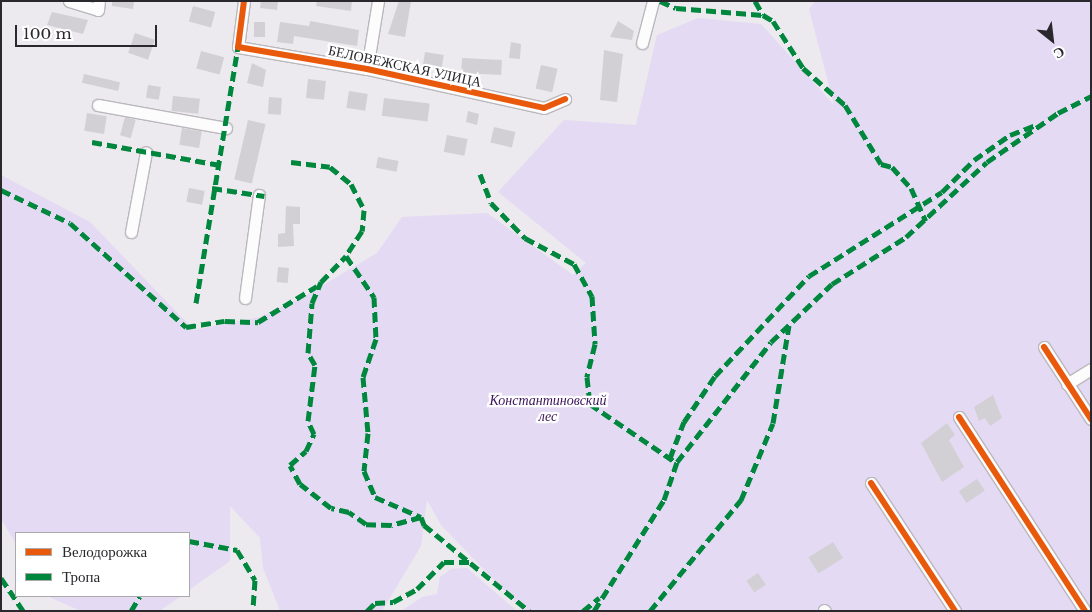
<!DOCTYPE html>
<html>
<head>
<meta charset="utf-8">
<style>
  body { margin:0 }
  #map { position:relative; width:1092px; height:612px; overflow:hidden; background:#ece9ef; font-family:"Libre Baskerville",serif }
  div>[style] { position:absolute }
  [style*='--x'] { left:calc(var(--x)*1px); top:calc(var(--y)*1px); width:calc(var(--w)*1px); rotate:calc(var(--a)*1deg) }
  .green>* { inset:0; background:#e5daf3 }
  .building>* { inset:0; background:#d2d0d5; transform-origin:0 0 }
  .roads { filter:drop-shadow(1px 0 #bab8bd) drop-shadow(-1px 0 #bab8bd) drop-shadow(0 1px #bab8bd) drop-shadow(0 -1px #bab8bd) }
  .minor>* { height:11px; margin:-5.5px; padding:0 5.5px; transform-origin:5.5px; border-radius:5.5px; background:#fcfcfd }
  .quiet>* { height:5px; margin-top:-2.5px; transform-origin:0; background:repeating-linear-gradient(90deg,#00873e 0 10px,transparent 0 15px) }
  .cycleway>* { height:6px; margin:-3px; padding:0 3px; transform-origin:3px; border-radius:3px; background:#e8590c }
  span { translate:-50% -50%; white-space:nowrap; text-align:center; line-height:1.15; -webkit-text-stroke:4.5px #fff; paint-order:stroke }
  .street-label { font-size:14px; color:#2a282c }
  .park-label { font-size:14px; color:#3b145a; font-style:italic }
  .frame { position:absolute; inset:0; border:2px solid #2a282c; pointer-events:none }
  .legend { position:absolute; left:15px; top:532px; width:175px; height:65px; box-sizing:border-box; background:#fff; border:1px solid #aaa9ab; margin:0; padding:6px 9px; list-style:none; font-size:15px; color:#2a282c }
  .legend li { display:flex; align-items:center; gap:10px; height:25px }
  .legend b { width:25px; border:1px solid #aaa9ab }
  .north { position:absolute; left:1027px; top:15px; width:50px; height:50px; -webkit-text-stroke:4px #fff; paint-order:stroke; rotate:151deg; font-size:14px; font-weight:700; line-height:20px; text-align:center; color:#2a282c }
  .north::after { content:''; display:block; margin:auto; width:18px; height:22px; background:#2a282c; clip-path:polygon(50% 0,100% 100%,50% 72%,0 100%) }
  .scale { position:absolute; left:15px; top:25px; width:142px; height:22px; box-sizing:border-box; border:2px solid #2a282c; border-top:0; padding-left:6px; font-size:15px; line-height:18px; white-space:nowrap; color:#2a282c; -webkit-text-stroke:4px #fff; paint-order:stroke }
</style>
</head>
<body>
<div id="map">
  <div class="green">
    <i style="clip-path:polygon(815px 1px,1091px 1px,1091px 611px,524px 611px,441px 525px,427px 500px,421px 546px,382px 611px,280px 611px,263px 568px,260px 538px,230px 506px,230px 561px,189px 590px,189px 533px,16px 533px,16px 544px,1px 519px,1px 175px,90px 222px,194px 330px,260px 317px,308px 294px,377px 253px,402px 217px,487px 213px,573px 275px,586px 263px,498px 192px,564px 120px,636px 125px,657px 35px,698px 18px,761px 24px,834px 105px,809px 9px)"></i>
    <i style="clip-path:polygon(467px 568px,517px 611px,401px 611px,422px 597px,437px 594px,440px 577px,451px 569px)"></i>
    <i style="clip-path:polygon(47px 596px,181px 596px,161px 610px,151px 611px,81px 611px)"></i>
  </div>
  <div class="building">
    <i style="clip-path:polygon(112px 1px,134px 1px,133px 9px,112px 6px)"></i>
    <i style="clip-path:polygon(261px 1px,278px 1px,277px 10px,260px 8px)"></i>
    <i style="clip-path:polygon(317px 1px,352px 1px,351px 11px,316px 6px)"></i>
    <i style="clip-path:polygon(399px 1px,411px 1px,405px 37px,388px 34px)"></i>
    <i style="left:193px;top:6px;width:23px;height:16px;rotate:15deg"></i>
    <i style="clip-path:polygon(52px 12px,88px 20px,83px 34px,47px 25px)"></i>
    <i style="clip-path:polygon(310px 21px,359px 30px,357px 46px,294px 36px,293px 44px,277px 42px,280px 22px,309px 26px)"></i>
    <i style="clip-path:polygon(618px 21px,634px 31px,632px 40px,610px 37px)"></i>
    <i style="left:254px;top:22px;width:11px;height:15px"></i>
    <i style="left:135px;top:33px;width:21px;height:21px;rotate:19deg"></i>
    <i style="clip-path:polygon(511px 42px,521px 44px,520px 59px,509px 58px)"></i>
    <i style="clip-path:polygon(604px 50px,623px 54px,617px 102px,600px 100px)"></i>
    <i style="left:201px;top:51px;width:24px;height:18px;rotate:15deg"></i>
    <i style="left:425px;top:52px;width:19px;height:15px;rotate:9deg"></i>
    <i style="left:462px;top:58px;width:40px;height:15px;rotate:3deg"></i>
    <i style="clip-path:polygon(252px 63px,266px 70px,263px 87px,247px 83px)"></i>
    <i style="left:541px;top:65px;width:17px;height:24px;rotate:13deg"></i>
    <i style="left:84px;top:74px;width:37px;height:9px;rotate:13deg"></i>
    <i style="left:308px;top:79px;width:18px;height:19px;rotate:6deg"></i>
    <i style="left:148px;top:85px;width:13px;height:13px;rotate:9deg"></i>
    <i style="left:349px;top:91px;width:19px;height:17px;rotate:9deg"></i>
    <i style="left:173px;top:96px;width:27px;height:15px;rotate:6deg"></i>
    <i style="left:269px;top:97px;width:13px;height:17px;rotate:4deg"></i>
    <i style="left:384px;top:98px;width:46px;height:18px;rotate:7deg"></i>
    <i style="clip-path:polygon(468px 111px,479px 114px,477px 125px,466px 122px)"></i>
    <i style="left:87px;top:113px;width:20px;height:18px;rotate:9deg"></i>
    <i style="left:125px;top:117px;width:11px;height:19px;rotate:15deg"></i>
    <i style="left:248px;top:120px;width:18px;height:61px;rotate:13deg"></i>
    <i style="left:494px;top:127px;width:22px;height:16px;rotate:13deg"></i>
    <i style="left:182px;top:128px;width:20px;height:17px;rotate:9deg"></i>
    <i style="left:447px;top:135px;width:21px;height:17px;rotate:11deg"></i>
    <i style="left:378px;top:157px;width:21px;height:11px;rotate:11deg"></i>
    <i style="left:189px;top:188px;width:16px;height:14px;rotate:11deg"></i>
    <i style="clip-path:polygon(286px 206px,300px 207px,300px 224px,293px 224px,294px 246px,278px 247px,278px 234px,285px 233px)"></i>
    <i style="left:278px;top:267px;width:11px;height:15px;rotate:5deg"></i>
    <i style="clip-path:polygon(993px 395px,1002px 418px,990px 426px,985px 418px,979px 421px,974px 407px)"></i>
    <i style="clip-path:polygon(947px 423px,955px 435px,949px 440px,964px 467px,942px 482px,921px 443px)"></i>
    <i style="left:977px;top:479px;width:14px;height:22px;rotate:56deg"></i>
    <i style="left:833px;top:542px;width:19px;height:29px;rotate:58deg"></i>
    <i style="left:758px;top:573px;width:14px;height:14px;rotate:56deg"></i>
  </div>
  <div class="roads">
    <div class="minor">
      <i style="--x:69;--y:1;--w:30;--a:17"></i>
      <i style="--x:98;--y:10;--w:9;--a:-84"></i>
      <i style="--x:244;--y:1;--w:46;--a:97.4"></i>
      <i style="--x:238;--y:47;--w:131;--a:9.7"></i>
      <i style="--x:367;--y:69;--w:181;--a:12.4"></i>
      <i style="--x:544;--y:108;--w:23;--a:-23"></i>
      <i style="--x:642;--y:43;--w:43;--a:-75.3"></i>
      <i style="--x:367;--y:69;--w:69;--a:-80.8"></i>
      <i style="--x:98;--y:105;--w:130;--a:10.2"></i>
      <i style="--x:131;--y:232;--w:81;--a:-79.4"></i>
      <i style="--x:245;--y:298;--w:104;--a:-82.3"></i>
      <i style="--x:1044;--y:347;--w:86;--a:56.9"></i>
      <i style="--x:1067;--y:384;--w:28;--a:-32"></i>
      <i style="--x:959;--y:417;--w:231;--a:57"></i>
      <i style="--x:871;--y:483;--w:153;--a:56.7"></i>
      <i style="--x:824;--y:610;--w:1;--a:45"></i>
    </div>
  </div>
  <div class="quiet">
    <i style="--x:660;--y:1;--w:17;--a:24"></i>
    <i style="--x:676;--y:8;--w:87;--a:4.6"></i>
    <i style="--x:763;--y:15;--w:12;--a:31"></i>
    <i style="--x:773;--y:21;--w:56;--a:57.4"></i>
    <i style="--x:803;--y:68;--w:56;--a:41.4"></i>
    <i style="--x:845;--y:105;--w:69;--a:58.6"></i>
    <i style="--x:881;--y:164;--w:11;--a:15"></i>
    <i style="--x:892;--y:167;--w:28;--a:48"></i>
    <i style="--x:911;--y:188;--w:36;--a:66"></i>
    <i style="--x:755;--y:1;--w:16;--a:60"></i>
    <i style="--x:92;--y:142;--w:130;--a:10.2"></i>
    <i style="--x:291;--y:162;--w:39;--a:7"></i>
    <i style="--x:330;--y:167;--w:27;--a:39"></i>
    <i style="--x:351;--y:184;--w:29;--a:63"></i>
    <i style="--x:364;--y:210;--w:21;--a:95"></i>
    <i style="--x:362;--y:231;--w:30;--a:123"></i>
    <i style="--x:480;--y:174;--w:31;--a:69"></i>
    <i style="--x:491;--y:203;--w:49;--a:45.8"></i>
    <i style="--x:525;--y:238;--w:55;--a:28"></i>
    <i style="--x:574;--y:264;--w:37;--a:61"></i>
    <i style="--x:592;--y:296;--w:48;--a:86.4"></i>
    <i style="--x:595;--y:344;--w:34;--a:104"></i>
    <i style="--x:587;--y:377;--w:27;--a:84"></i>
    <i style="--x:590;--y:404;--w:102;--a:34.2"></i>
    <i style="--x:212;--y:188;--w:53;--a:8.7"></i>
    <i style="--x:1;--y:190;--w:76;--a:25.6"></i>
    <i style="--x:70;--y:223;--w:156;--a:41.9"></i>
    <i style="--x:186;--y:327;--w:39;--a:-9"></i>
    <i style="--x:225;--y:321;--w:33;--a:2"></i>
    <i style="--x:258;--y:322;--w:69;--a:-31.4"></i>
    <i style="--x:196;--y:303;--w:259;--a:-80.7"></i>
    <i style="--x:670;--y:458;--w:39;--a:-69"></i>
    <i style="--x:684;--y:422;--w:55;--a:-56"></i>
    <i style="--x:715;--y:376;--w:137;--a:-46.8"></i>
    <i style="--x:809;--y:276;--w:157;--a:-32.3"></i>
    <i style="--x:942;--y:192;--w:45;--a:-45"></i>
    <i style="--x:974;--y:160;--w:44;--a:-34.8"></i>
    <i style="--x:1010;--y:135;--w:26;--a:-21"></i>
    <i style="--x:421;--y:517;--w:31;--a:165"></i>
    <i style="--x:391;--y:525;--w:25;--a:-178"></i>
    <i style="--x:366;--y:524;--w:21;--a:-145"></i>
    <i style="--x:349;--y:512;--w:18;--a:-167"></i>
    <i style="--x:331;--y:508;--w:39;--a:-142"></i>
    <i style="--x:300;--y:484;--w:21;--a:-118"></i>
    <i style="--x:290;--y:465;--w:21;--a:-41"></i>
    <i style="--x:306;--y:451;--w:19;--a:-65"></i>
    <i style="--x:314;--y:434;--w:14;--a:-115"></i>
    <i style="--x:308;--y:421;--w:56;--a:-82.9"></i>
    <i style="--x:315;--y:365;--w:14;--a:-120"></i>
    <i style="--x:308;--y:353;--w:50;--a:-85.4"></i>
    <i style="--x:312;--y:303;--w:23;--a:-67"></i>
    <i style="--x:321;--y:282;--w:36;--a:-46"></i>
    <i style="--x:346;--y:256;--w:50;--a:55.7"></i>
    <i style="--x:374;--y:297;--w:42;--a:87.3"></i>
    <i style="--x:376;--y:339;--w:40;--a:108.9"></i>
    <i style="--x:363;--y:377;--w:56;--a:84.9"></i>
    <i style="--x:368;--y:433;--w:38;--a:96"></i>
    <i style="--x:364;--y:471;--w:28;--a:67"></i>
    <i style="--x:375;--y:497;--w:50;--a:23.5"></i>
    <i style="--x:421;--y:517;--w:9;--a:69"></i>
    <i style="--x:424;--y:525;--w:136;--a:39.3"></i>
    <i style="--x:189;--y:541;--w:49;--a:10.6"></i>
    <i style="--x:237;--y:550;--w:35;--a:59"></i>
    <i style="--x:255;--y:580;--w:31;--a:94"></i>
    <i style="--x:1;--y:578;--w:40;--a:56"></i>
    <i style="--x:131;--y:611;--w:17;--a:-59"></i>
    <i style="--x:367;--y:611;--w:11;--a:-45"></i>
    <i style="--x:375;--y:603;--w:18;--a:-3"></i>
    <i style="--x:393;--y:602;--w:27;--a:-28"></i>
    <i style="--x:417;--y:589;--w:38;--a:-45"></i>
    <i style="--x:444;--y:562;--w:25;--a:0"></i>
    <i style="--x:583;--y:611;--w:21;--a:-39"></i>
    <i style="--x:594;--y:611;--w:131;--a:-57.8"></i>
    <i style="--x:664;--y:500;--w:40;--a:-71.1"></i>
    <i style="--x:677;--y:462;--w:152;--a:-51.9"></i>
    <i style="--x:771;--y:342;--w:84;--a:-43.6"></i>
    <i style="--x:832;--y:284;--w:88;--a:-32.4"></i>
    <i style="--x:906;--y:237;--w:110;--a:-42.8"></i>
    <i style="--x:987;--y:162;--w:86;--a:-34.6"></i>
    <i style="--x:1058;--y:113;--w:37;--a:-27"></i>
    <i style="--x:650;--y:611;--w:144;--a:-50.7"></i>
    <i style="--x:741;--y:500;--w:83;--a:-67.4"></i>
    <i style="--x:773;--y:423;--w:99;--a:-80.7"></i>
  </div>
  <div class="cycleway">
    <i style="--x:244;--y:1;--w:46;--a:97.4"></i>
    <i style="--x:238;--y:47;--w:131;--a:9.7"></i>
    <i style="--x:367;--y:69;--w:181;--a:12.4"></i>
    <i style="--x:544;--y:108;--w:23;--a:-23"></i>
    <i style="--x:1044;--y:347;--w:86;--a:56.9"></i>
    <i style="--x:959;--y:417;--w:231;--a:57"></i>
    <i style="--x:871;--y:483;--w:153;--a:56.7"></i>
  </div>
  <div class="street-label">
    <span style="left:405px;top:66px;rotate:12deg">БЕЛОВЕЖСКАЯ УЛИЦА</span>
  </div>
  <div class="park-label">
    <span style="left:548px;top:408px">Константиновский<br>лес</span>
  </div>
  <div class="frame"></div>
  <ul class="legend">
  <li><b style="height:6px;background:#e8590c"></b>Велодорожка</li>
  <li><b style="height:6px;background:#00873e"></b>Тропа</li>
  </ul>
  <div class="north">С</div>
  <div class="scale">100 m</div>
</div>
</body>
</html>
